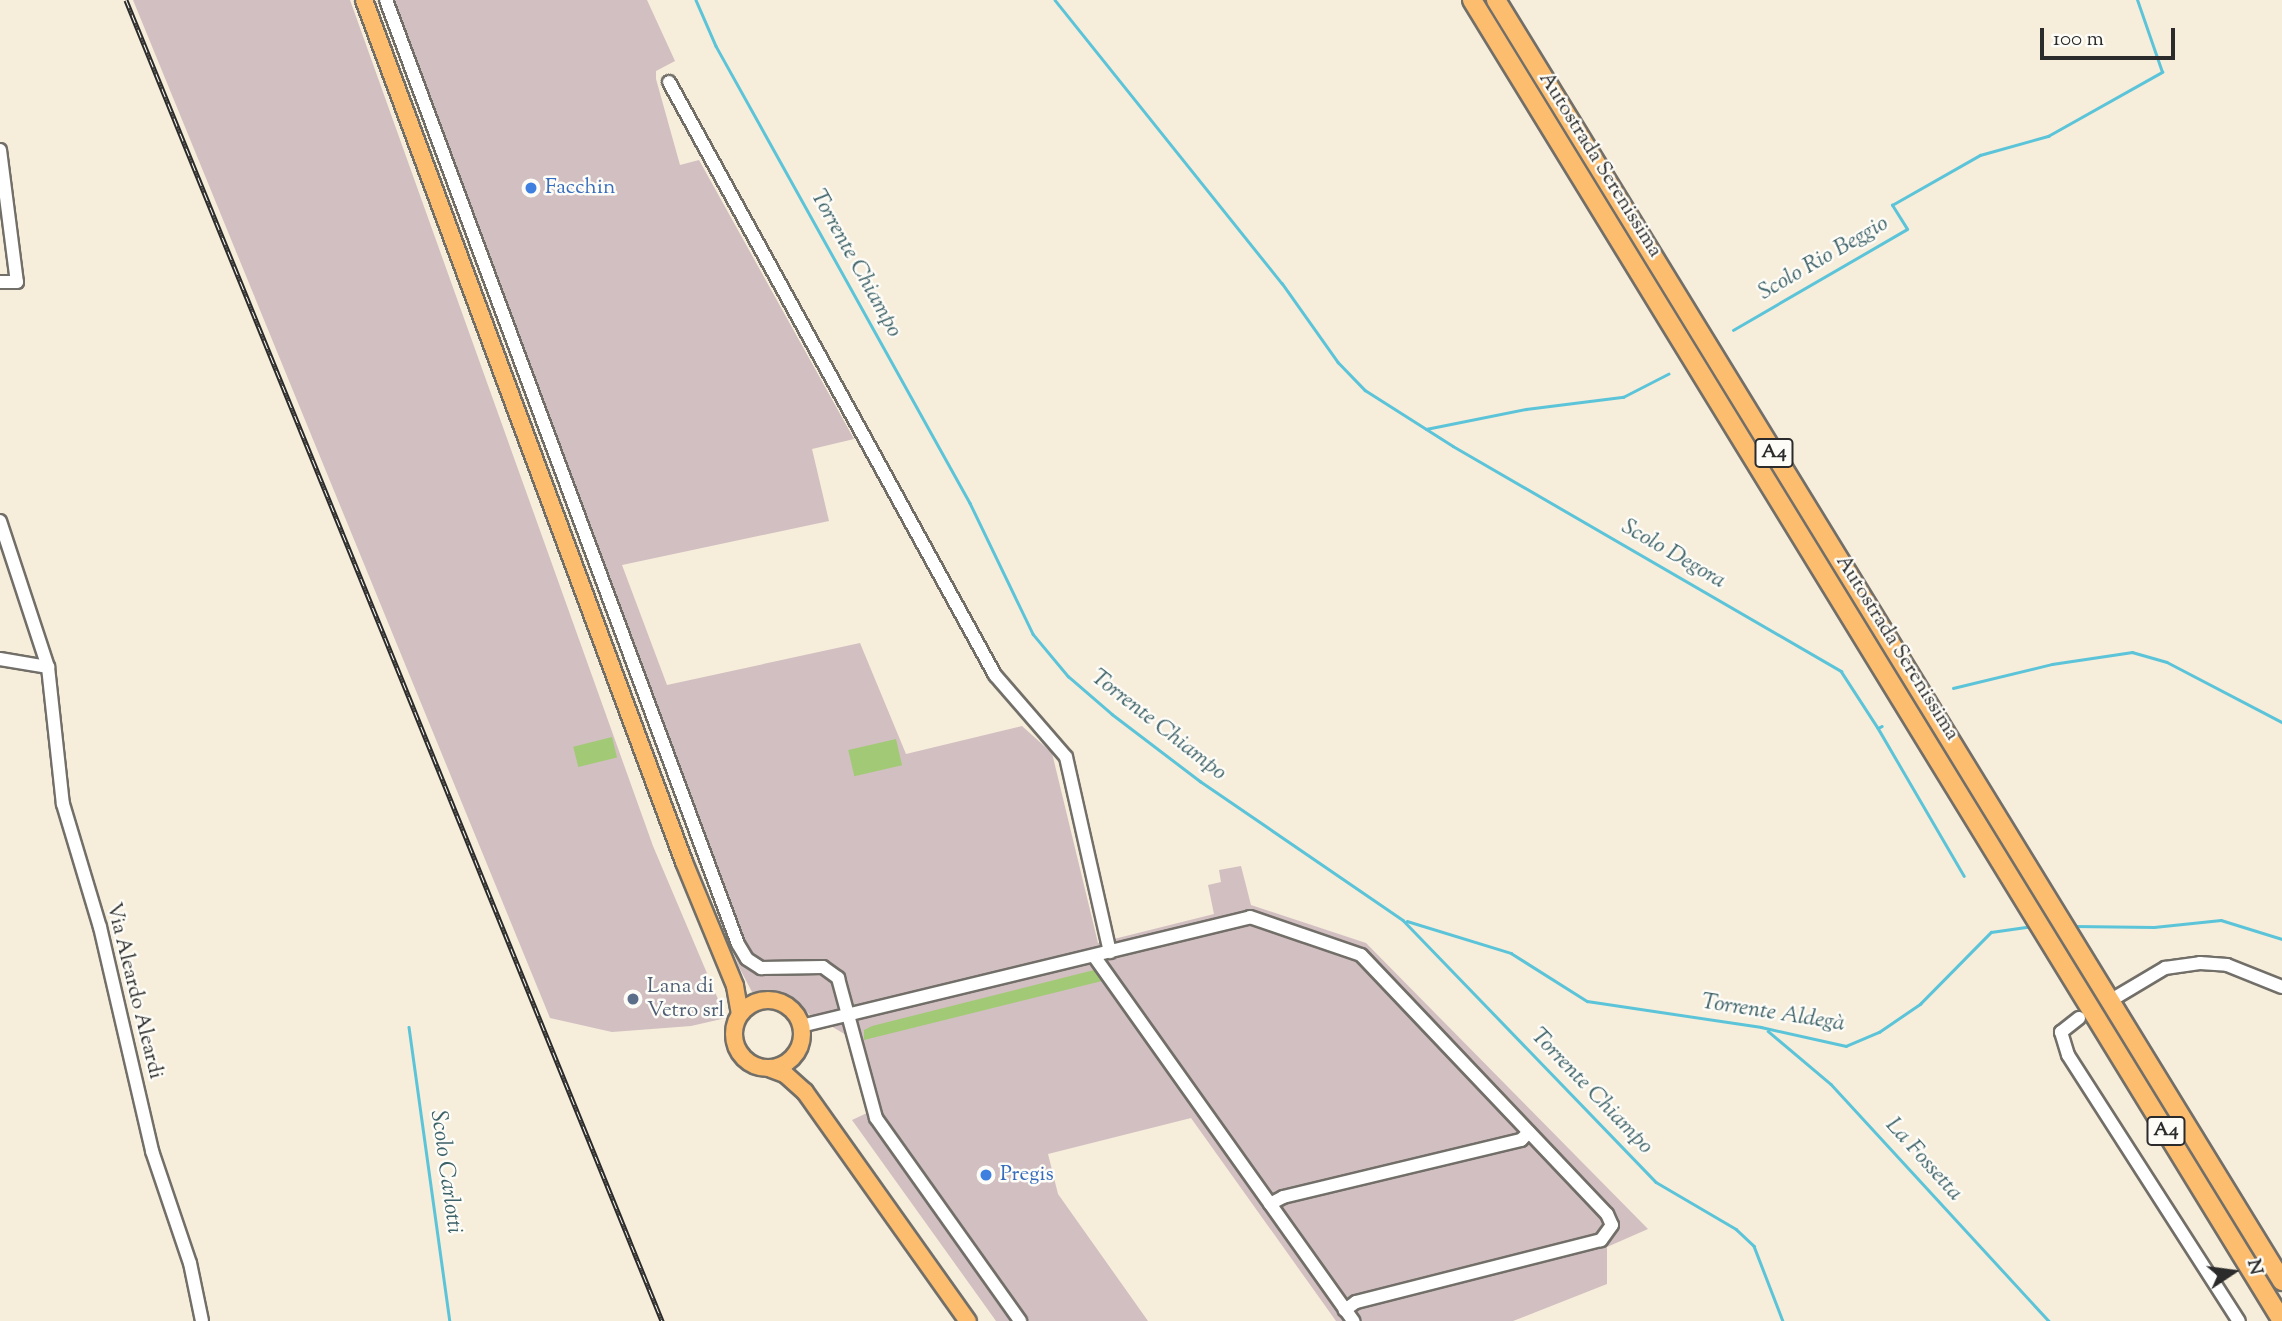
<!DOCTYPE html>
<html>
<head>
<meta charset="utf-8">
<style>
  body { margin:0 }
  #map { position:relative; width:2282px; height:1321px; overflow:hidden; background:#f6eddb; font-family:"Sorts Mill Goudy",serif }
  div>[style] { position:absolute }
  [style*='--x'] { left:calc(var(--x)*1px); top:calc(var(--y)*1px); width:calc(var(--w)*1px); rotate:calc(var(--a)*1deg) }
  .industrial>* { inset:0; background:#d2bfc1 }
  .green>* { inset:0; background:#a2ca76; transform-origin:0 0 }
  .stream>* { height:2.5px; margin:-1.25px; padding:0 1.25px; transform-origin:1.25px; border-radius:1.25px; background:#5cc4d9 }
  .roads { filter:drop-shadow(2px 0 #726f69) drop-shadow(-2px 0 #726f69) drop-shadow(0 2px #726f69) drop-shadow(0 -2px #726f69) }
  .minor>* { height:12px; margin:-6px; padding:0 6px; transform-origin:6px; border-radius:6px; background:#fff }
  .major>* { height:16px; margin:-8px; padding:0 8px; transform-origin:8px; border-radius:8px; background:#fcbd6f }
  .major>.ring { margin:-8px; padding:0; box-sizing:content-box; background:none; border:16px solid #fcbd6f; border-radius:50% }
  .highway>* { height:18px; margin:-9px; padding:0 9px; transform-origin:9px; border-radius:9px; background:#fcbd6f }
  .rail>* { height:5px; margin-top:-2.5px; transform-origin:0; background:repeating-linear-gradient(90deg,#fdfcf7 0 8px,#2b2b2b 0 16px); box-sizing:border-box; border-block:2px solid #2b2b2b }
  .dots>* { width:19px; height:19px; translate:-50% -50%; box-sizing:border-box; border:4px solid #fdfcf7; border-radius:50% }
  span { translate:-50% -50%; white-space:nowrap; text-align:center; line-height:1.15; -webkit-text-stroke:5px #fdfcf7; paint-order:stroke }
  .shield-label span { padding:2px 5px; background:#fdfcf7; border:2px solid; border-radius:5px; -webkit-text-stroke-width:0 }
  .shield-label { font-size:19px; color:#2b2b2b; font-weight:700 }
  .street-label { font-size:21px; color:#2b2b2b }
  .shop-label { font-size:21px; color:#366cbe }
  .left { translate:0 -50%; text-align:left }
  .service-label { font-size:21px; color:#4e5e75 }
  .water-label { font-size:23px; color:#3c6168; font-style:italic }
  .north { position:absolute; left:2198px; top:1237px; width:70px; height:70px; -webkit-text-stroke:5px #fdfcf7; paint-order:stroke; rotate:77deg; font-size:19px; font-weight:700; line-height:28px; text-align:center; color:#2b2b2b }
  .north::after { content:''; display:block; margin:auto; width:24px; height:32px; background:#2b2b2b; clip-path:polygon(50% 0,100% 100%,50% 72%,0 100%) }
  .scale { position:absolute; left:2040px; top:28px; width:135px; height:32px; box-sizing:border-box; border:4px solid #2b2b2b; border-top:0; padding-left:9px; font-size:21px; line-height:24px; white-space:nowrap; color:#2b2b2b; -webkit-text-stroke:5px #fdfcf7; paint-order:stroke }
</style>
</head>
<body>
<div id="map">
  <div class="industrial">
    <i style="clip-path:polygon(133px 0,350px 0,653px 846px,726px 1018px,691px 1026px,612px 1032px,550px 1018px)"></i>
    <i style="clip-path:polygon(381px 0,647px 0,675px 61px,656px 71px,656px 79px,680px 165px,699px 160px,854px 439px,812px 449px,829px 521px,622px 565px,667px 685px,860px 643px,906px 754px,1022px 726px,1052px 753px,1098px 943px,1214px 914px,1208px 885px,1221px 882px,1219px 870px,1241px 866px,1251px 905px,1366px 943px,1648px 1229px,1607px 1247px,1607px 1284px,1513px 1321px,1336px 1321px,1191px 1118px,1048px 1154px,1058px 1194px,1148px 1321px,996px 1321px,852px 1120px,867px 1113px,846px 1035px,831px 1026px,814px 1030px,811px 1016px,791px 996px,752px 992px,739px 967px)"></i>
  </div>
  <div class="green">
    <i style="left:612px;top:737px;width:21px;height:40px;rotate:76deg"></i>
    <i style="left:896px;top:739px;width:27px;height:49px;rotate:77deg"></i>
    <i style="clip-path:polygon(1094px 970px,1102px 981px,864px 1040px,864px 1030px,872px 1026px)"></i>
  </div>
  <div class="stream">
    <i style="--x:696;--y:0;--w:50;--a:66.5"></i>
    <i style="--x:716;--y:46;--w:523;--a:60.93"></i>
    <i style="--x:970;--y:503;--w:145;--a:64.3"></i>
    <i style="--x:1033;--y:634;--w:55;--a:50.2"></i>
    <i style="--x:1068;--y:676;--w:58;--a:40.8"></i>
    <i style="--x:1112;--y:714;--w:111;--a:37.3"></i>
    <i style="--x:1200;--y:781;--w:246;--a:34.4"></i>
    <i style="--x:1403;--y:920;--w:364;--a:46"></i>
    <i style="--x:1656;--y:1182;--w:93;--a:30.4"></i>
    <i style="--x:1736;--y:1229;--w:25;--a:43"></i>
    <i style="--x:1754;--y:1246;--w:80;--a:68.9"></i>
    <i style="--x:1055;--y:0;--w:363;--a:51.3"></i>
    <i style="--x:1282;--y:283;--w:97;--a:54.7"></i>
    <i style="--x:1338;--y:362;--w:39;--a:46"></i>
    <i style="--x:1365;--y:390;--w:104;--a:32.5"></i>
    <i style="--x:1453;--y:446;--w:449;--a:30.1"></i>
    <i style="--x:1841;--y:671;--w:68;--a:57"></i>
    <i style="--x:1878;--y:728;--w:4;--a:-27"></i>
    <i style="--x:1733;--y:330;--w:201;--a:-30.1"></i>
    <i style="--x:1907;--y:229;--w:28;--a:-122"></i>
    <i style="--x:1892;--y:205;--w:101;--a:-29.6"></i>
    <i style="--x:1980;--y:155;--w:71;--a:-15.6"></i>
    <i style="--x:2048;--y:136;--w:131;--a:-29.3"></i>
    <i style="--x:2162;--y:72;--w:76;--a:-109.1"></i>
    <i style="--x:1426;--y:429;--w:102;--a:-11.3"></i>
    <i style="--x:1526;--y:409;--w:98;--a:-7.1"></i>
    <i style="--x:1623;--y:397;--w:51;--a:-27.1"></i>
    <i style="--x:1953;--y:688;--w:102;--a:-13.6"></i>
    <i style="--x:2052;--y:664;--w:81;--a:-8.5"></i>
    <i style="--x:2132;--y:652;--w:36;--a:16"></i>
    <i style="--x:2167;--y:662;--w:130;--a:27.6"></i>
    <i style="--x:1878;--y:728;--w:171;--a:59.8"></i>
    <i style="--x:1407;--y:921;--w:109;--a:17.1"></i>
    <i style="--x:1511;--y:953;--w:90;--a:32.3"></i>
    <i style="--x:1587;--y:1001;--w:176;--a:8.5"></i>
    <i style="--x:1761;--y:1027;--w:87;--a:12.6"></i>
    <i style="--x:1846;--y:1046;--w:36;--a:-23"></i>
    <i style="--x:1879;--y:1032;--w:50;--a:-34.3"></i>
    <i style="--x:1920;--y:1004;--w:101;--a:-45.4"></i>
    <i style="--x:1991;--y:932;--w:42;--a:-8.1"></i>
    <i style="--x:2074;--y:926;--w:80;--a:0.7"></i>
    <i style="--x:2154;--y:927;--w:67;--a:-6"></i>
    <i style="--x:2221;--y:920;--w:64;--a:17.3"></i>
    <i style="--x:409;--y:1027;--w:297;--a:82.1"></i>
    <i style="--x:1768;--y:1031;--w:82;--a:40.1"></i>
    <i style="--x:1831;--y:1084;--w:322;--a:47.4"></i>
  </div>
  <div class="roads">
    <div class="minor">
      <i style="--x:386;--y:0;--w:1007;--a:69.55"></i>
      <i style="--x:738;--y:944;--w:17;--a:59"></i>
      <i style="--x:747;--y:959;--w:17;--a:33"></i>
      <i style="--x:761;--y:968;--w:62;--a:-0.9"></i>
      <i style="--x:823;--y:967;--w:19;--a:36"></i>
      <i style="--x:838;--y:978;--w:145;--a:74.8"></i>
      <i style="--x:876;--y:1118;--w:249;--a:54.6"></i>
      <i style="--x:669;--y:82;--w:677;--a:61.2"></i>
      <i style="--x:995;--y:675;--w:108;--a:49.1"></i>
      <i style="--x:1066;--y:757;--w:200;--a:77.3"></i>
      <i style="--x:0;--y:150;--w:133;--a:82.7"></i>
      <i style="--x:17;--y:282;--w:17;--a:180"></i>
      <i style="--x:0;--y:521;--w:154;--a:71.8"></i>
      <i style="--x:48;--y:667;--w:138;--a:83.8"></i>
      <i style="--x:63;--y:804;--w:128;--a:73.3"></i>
      <i style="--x:100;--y:927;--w:230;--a:76.9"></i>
      <i style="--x:152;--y:1151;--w:118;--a:71.3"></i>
      <i style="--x:190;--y:1263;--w:59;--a:78.3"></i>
      <i style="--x:0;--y:659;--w:49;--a:9.5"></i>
      <i style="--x:1094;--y:956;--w:448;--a:54.6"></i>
      <i style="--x:2118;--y:996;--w:55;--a:-30.8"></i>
      <i style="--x:2165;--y:968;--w:35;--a:-8"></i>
      <i style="--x:2200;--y:963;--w:27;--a:4"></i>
      <i style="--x:2227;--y:965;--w:59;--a:21.8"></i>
      <i style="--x:2079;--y:1018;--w:23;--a:142"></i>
      <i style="--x:2061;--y:1032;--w:24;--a:73"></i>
      <i style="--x:2068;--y:1055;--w:316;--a:57.3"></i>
      <i style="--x:801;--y:1026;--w:462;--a:-13.6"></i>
      <i style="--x:1250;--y:917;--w:117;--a:18.9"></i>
      <i style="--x:1361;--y:955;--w:357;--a:46.5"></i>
      <i style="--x:1607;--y:1214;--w:12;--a:66"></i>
      <i style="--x:1612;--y:1225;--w:19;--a:126"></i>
      <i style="--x:1601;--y:1240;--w:253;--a:165.8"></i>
      <i style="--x:1356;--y:1302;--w:14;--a:144"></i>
      <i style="--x:1270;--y:1204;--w:15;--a:-28"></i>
      <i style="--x:1283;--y:1197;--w:245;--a:-13.5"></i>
      <i style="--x:1521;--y:1140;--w:11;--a:-45"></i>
    </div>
    <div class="major">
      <i style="--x:364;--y:0;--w:919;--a:69.63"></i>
      <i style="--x:684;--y:862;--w:134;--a:67.6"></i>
      <i style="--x:735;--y:986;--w:28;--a:80"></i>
      <i class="ring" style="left:734px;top:1000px;width:52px;height:52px"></i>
      <i style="--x:771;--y:1069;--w:15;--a:20"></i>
      <i style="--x:785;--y:1074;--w:27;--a:42"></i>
      <i style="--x:805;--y:1092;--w:281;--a:54.6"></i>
    </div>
    <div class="highway">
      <i style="--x:1472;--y:0;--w:1550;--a:58.48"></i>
      <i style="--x:1496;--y:0;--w:1503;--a:58.47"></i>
    </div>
  </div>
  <div class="rail">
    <i style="--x:126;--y:0;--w:1426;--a:67.91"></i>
  </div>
  <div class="dots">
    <i style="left:531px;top:188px;background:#3f7fe0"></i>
    <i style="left:633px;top:999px;background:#5c6f8a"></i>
    <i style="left:986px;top:1175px;background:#3f7fe0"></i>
  </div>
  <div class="shield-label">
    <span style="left:1774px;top:453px">A4</span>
    <span style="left:2166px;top:1131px">A4</span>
  </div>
  <div class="street-label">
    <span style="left:1600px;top:165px;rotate:58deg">Autostrada Serenissima</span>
    <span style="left:1897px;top:648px;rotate:58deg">Autostrada Serenissima</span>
    <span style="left:134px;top:991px;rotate:76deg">Via Aleardo Aleardi</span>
  </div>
  <div class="shop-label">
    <span class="left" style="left:545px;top:188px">Facchin</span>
    <span class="left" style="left:1000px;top:1175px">Pregis</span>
  </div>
  <div class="service-label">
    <span class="left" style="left:647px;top:999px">Lana di<br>Vetro srl</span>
  </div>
  <div class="water-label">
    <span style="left:1824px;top:259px;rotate:-30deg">Scolo Rio Beggio</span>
    <span style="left:855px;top:264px;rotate:61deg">Torrente Chiampo</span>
    <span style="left:1673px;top:555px;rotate:30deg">Scolo Degora</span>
    <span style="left:1158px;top:726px;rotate:38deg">Torrente Chiampo</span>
    <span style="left:1773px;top:1014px;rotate:9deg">Torrente Aldegà</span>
    <span style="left:1591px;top:1092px;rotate:46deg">Torrente Chiampo</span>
    <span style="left:1923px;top:1160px;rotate:48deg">La Fossetta</span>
    <span style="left:445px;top:1172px;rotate:82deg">Scolo Carlotti</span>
  </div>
  <div class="north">N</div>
  <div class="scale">100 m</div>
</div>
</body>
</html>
